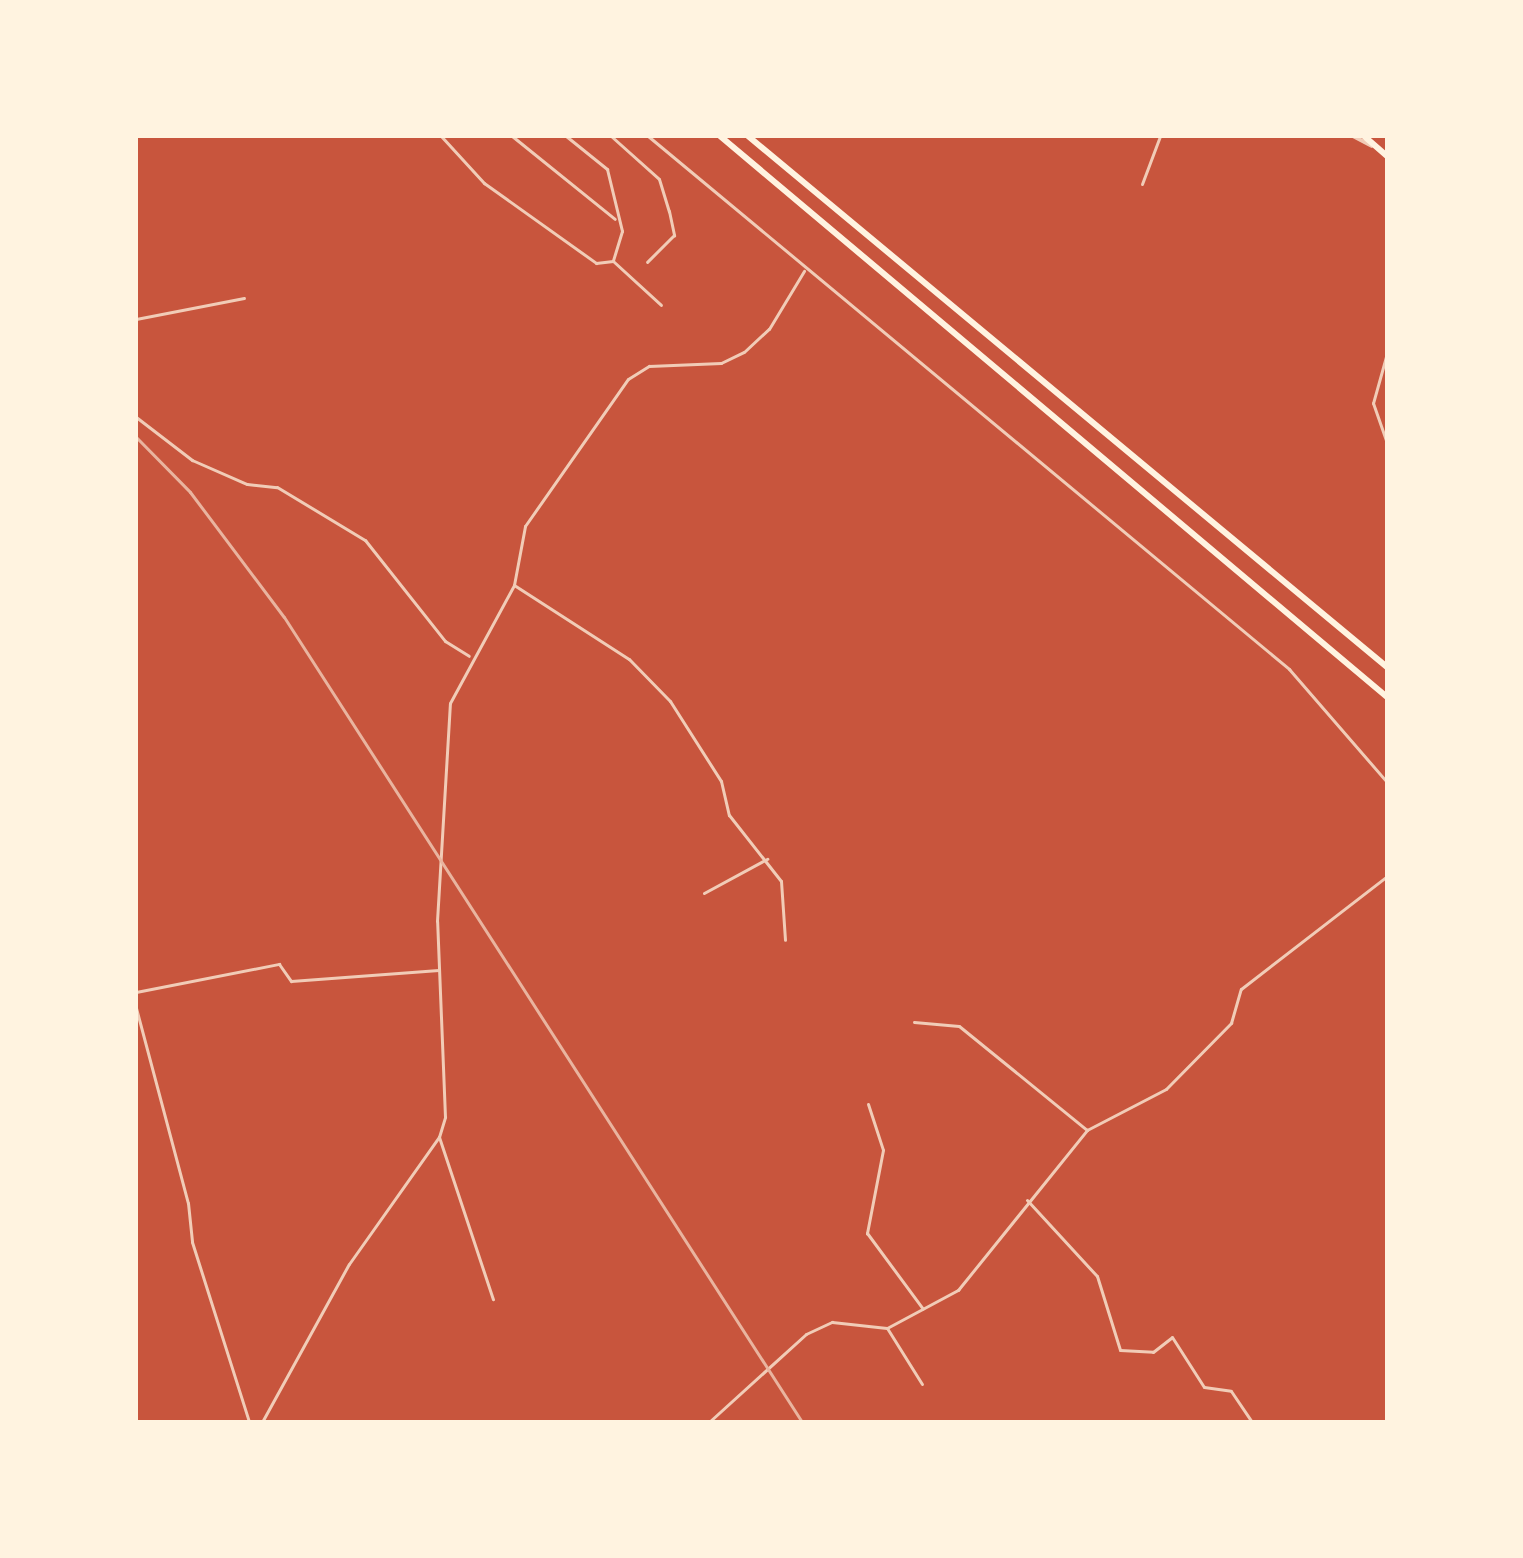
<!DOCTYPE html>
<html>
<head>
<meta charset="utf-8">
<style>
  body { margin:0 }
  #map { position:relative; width:1523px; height:1558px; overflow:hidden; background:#c8553d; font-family:"Work Sans",sans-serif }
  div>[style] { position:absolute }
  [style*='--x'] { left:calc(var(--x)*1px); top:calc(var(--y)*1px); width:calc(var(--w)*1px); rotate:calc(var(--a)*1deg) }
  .minor>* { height:3px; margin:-1.5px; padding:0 1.5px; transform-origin:1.5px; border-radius:1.5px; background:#f1ccb7 }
  .tertiary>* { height:4px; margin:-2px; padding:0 2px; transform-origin:2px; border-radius:2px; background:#f1ccb7 }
  .primary>* { height:6px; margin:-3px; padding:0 3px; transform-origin:3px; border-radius:3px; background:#fff3e0 }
  .motorway>* { height:6px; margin:-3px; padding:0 3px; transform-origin:3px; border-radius:3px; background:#fff3e0 }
  .rail>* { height:3px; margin:-1.5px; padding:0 1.5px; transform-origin:1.5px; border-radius:1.5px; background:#e9b49f }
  span { translate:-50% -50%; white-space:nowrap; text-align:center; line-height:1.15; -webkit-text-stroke:6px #fff3e0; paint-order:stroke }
  .frame { position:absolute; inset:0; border:138px solid #fff3e0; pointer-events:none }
</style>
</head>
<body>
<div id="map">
  <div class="minor">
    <i style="--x:441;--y:136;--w:64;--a:47.5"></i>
    <i style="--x:484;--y:183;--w:138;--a:35.5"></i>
    <i style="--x:596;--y:263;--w:17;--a:-7"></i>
    <i style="--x:512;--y:136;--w:132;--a:38.9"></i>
    <i style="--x:566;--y:136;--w:53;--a:38.8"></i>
    <i style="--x:607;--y:169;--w:64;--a:76.4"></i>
    <i style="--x:622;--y:231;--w:31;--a:107"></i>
    <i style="--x:613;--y:261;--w:65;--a:42.5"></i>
    <i style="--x:611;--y:136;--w:64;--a:41.9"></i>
    <i style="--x:659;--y:179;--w:34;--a:73"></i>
    <i style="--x:669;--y:211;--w:25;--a:78"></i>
    <i style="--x:674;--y:235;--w:38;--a:135"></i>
    <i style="--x:648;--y:136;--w:834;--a:39.74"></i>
    <i style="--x:1289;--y:669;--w:150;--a:49.1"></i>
    <i style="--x:1142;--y:184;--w:51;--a:-69.4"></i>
    <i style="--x:136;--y:319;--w:110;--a:-11"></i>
    <i style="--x:1387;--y:353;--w:52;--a:105.6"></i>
    <i style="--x:1373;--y:403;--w:42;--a:70.7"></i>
    <i style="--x:136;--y:417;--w:71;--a:37.5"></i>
    <i style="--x:192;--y:460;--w:60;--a:23.6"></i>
    <i style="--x:247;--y:484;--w:30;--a:6"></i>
    <i style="--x:277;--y:487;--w:103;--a:31.1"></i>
    <i style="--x:365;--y:540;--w:129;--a:51.6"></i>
    <i style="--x:445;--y:641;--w:28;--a:32"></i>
    <i style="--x:514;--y:585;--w:137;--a:32.8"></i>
    <i style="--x:629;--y:659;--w:59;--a:45.7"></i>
    <i style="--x:670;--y:701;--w:95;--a:57.5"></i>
    <i style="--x:721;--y:781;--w:35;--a:77"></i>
    <i style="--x:729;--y:815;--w:84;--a:51.8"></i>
    <i style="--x:781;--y:881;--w:59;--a:86.1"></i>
    <i style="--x:704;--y:893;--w:72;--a:-28.4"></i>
    <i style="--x:136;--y:992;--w:146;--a:-11.1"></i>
    <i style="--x:279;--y:964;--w:21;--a:55"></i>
    <i style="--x:291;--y:981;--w:148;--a:-4.3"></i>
    <i style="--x:136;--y:1008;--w:202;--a:75.1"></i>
    <i style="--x:188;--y:1203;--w:39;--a:84"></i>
    <i style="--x:192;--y:1242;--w:189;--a:72.4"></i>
    <i style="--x:914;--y:1022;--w:45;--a:5.1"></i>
    <i style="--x:959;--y:1026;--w:165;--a:39.1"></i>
    <i style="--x:868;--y:1104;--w:48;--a:71.9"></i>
    <i style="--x:883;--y:1150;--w:85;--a:100.9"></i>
    <i style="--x:867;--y:1233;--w:94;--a:53.6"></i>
    <i style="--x:439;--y:1137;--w:171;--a:71.6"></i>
    <i style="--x:1027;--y:1200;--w:103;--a:47.4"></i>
    <i style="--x:1097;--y:1276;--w:77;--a:72.7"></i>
    <i style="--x:1120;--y:1350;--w:33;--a:3"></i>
    <i style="--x:1153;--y:1352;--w:24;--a:-38"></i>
    <i style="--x:1172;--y:1337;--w:59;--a:57.4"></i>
    <i style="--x:1204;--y:1387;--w:27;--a:8"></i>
    <i style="--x:1231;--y:1391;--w:37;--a:56"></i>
    <i style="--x:887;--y:1328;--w:66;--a:58"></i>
    <i style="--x:262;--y:1422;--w:180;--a:-61.2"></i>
    <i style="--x:349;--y:1264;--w:156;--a:-54.7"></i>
    <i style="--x:439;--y:1137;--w:21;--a:-73"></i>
    <i style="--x:445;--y:1117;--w:196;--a:-92.3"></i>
    <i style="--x:437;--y:921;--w:218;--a:-86.6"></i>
    <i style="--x:450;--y:703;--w:134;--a:-61.5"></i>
    <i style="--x:514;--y:585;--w:60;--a:-79.4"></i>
    <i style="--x:525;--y:526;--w:179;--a:-55"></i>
    <i style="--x:628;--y:379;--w:25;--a:-32"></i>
    <i style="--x:649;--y:366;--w:72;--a:-2.4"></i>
    <i style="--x:721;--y:363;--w:25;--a:-26"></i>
    <i style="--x:744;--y:352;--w:34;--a:-43"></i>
    <i style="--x:769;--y:329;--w:68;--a:-58.9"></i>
    <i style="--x:709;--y:1422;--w:131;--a:-42.2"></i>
    <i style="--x:806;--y:1334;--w:29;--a:-25"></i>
    <i style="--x:832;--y:1322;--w:55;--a:6.2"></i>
    <i style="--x:887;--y:1328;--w:81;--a:-28.2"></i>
    <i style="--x:958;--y:1290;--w:206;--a:-51.1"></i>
    <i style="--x:1087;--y:1130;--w:89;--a:-27.4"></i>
    <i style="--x:1166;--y:1089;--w:93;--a:-45.4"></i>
    <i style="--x:1231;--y:1023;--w:35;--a:-74"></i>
    <i style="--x:1241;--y:989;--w:185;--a:-37.7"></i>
  </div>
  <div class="tertiary">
    <i style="--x:1353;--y:136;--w:21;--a:28"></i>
  </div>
  <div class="primary">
    <i style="--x:1364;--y:136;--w:30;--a:41"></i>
  </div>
  <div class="motorway">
    <i style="--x:720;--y:136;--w:872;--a:40.07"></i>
    <i style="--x:748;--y:136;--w:831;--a:39.73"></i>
  </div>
  <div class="rail">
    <i style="--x:136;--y:437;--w:77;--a:45.5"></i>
    <i style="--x:190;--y:492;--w:156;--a:53.1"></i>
    <i style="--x:284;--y:617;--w:957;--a:57.24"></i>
  </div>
  <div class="frame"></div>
</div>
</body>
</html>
